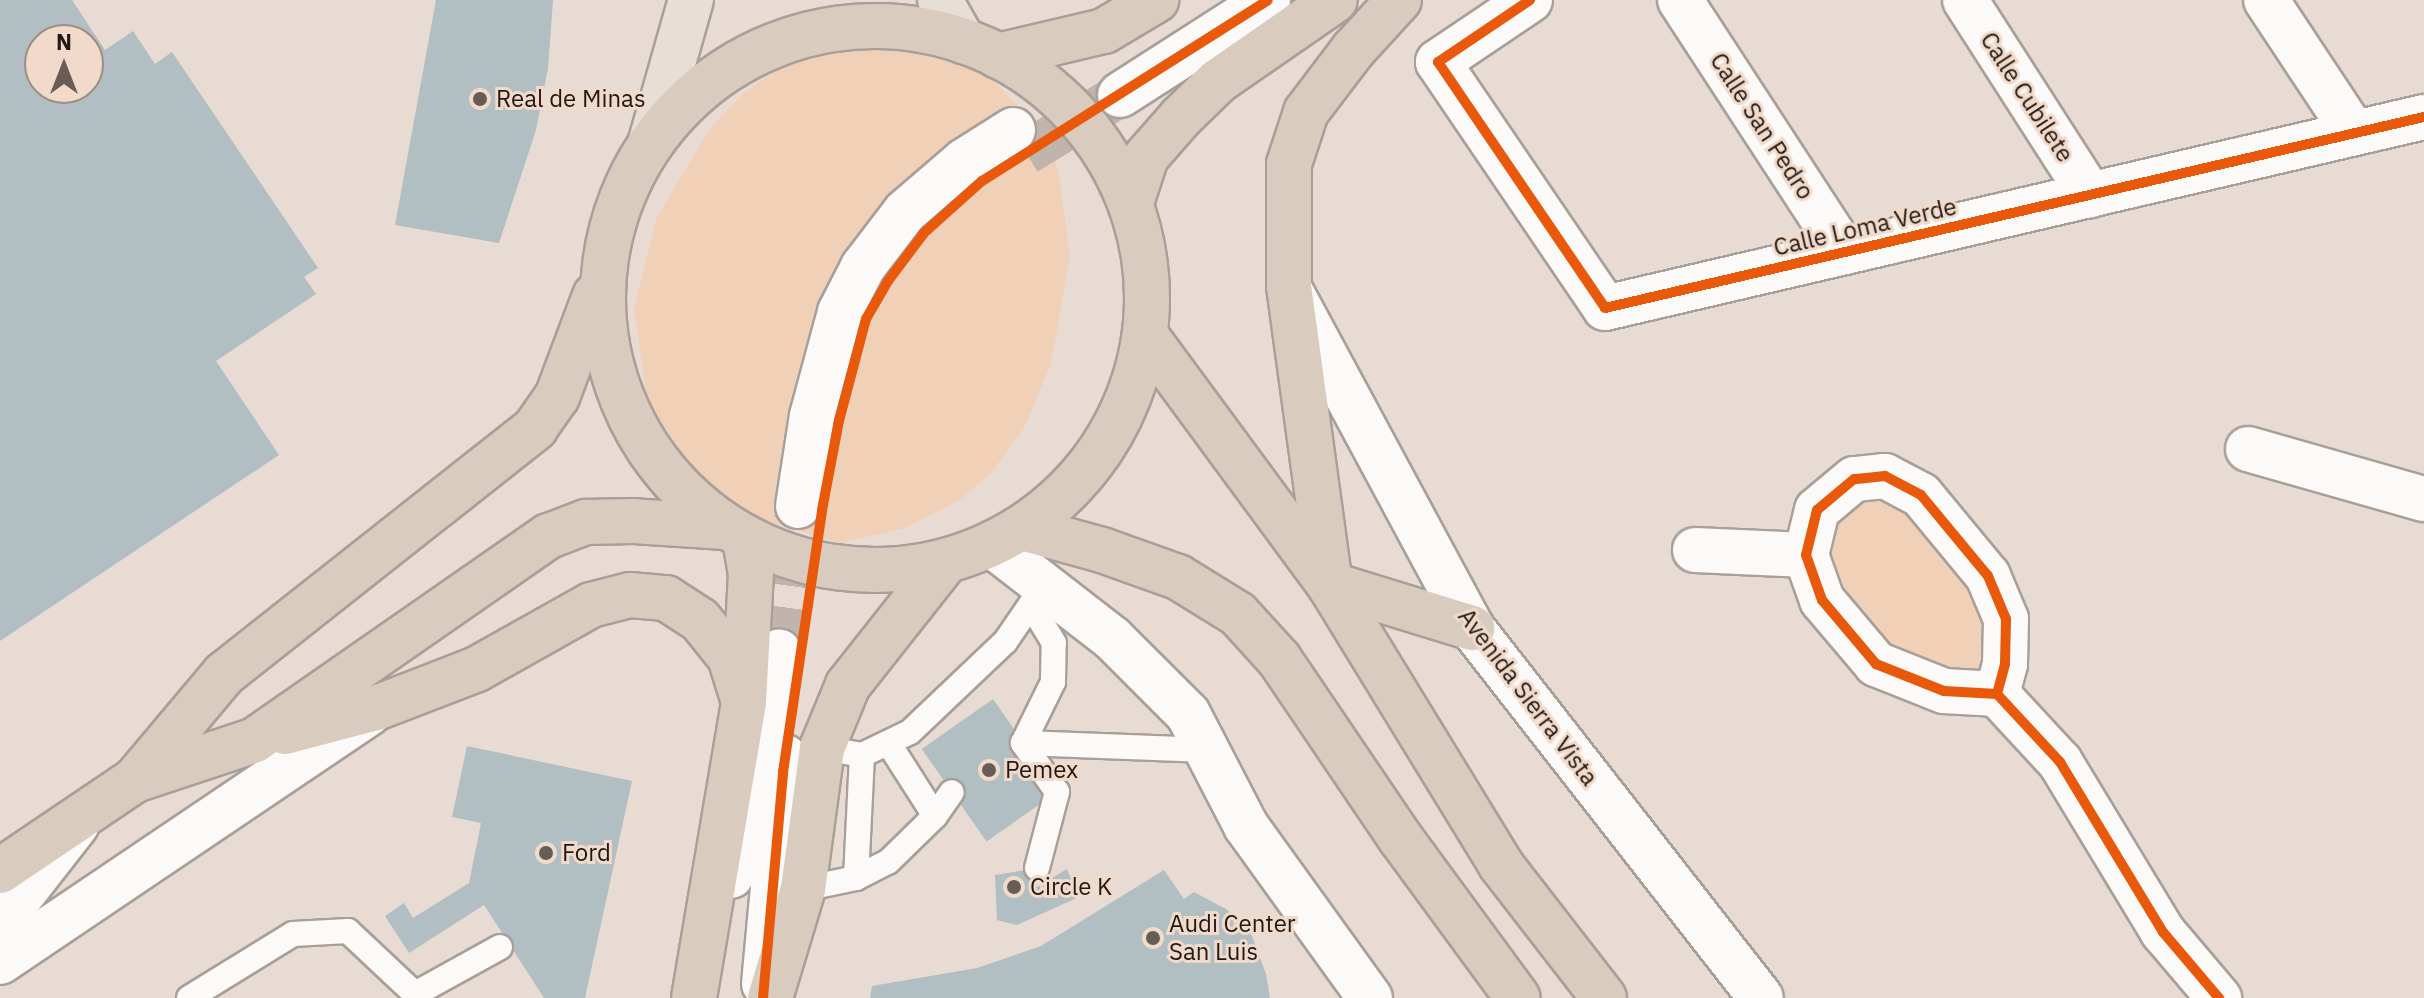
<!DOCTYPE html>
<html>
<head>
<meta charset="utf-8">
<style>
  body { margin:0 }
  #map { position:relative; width:2424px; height:998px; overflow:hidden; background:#e8dbd3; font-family:"IBM Plex Sans",sans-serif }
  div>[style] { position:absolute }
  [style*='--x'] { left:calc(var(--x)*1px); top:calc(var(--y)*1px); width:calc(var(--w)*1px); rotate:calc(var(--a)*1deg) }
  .green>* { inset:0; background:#f1d0b8 }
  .building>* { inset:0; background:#b1bec2; transform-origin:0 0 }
  .secondary-tunnel>* { height:44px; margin-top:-22px; transform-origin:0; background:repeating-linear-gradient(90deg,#c0b4ad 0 44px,transparent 0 66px) }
  .roads { filter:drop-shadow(2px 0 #a99f99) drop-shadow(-2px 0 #a99f99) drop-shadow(0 2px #a99f99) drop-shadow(0 -2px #a99f99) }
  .lane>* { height:24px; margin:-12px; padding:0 12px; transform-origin:12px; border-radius:12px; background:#fcfaf8 }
  .street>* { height:44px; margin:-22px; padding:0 22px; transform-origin:22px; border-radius:22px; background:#fcfaf8 }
  .secondary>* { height:44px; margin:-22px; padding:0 22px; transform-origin:22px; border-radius:22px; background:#fcfaf8 }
  .primary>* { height:44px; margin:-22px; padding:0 22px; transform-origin:22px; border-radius:22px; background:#e7ded6 }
  .highway>* { height:44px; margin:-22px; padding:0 22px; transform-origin:22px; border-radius:22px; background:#d9ccbf }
  .highway>.ring { margin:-22px; padding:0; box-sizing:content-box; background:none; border:44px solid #d9ccbf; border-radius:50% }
  .cycleway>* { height:10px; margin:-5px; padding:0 5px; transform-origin:5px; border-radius:5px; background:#e8590c }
  .dots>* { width:22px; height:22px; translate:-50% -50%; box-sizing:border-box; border:4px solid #f1daca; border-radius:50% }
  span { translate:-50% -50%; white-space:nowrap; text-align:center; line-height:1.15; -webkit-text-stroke:6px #f1daca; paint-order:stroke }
  .street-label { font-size:24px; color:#211913 }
  .poi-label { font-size:24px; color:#211913 }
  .left { translate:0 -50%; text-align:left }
  .north { position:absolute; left:24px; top:24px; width:80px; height:80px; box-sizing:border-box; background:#f1daca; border:2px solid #9e8d81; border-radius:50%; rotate:0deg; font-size:22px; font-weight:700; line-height:32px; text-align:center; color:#211913 }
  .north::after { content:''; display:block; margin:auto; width:28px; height:36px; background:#675d56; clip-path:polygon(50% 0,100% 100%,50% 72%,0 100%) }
</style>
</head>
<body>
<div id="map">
  <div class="green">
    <i style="clip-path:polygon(874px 45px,942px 57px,989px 77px,1039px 127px,1058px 169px,1070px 256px,1051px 364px,1024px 428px,991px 473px,958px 501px,905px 528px,840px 543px,739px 513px,686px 462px,647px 398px,634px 308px,657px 217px,711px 127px,742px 95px,779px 68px,810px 54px)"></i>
    <i style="clip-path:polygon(1866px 497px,1907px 509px,1985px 599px,1983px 671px,1939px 674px,1886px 648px,1847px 601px,1828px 557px,1841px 516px)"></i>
  </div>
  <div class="building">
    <i style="clip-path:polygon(evenodd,0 0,72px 0,105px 50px,133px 31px,155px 64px,172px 52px,318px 268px,304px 277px,316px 294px,216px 361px,279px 455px,0 641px,0 0,40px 40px,88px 40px,88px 88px,40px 88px,40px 40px)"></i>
    <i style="clip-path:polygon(436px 0,553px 0,548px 68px,536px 130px,499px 243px,395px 225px)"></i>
    <i style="left:993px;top:699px;width:113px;height:87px;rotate:55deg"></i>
    <i style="clip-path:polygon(467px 746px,632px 781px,585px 998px,544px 998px,484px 905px,409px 953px,385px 916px,404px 903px,413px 918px,469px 883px,481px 823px,452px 817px)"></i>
    <i style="clip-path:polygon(1037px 868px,1037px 887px,1067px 869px,1079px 897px,1017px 925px,997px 920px,995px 875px)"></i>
    <i style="clip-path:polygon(1164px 870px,1184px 899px,1194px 892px,1226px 909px,1250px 931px,1266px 974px,1270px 998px,870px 998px,872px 986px,977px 968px,1041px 946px)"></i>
  </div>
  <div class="secondary-tunnel">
    <i style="--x:1026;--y:153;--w:110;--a:-31.7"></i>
    <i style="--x:779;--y:651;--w:146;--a:-82.5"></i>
  </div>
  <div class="roads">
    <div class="lane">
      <i style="--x:1023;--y:743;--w:68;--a:-63.8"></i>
      <i style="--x:1053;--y:682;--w:39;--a:-89"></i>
      <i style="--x:1054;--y:643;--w:44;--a:-121.2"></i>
      <i style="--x:889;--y:744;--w:85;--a:57.4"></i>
      <i style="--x:822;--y:748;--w:41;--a:9.9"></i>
      <i style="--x:862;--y:755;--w:53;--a:-25.6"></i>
      <i style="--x:910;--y:732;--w:131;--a:-43.5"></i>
      <i style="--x:1005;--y:642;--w:69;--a:-55.6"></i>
      <i style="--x:1037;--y:868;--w:79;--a:-75.3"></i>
      <i style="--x:1057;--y:792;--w:60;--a:-124.8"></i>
      <i style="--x:1023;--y:743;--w:184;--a:2.2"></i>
      <i style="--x:856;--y:878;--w:123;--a:-87.2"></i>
      <i style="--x:803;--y:889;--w:54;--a:-11.7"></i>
      <i style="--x:856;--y:878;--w:36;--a:-27"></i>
      <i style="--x:888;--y:862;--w:66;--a:-44.4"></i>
      <i style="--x:935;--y:816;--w:29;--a:-55"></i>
      <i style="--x:189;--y:998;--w:122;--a:-31.6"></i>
      <i style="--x:293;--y:934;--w:55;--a:-3.1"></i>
      <i style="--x:348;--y:931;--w:92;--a:43.2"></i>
      <i style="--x:415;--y:994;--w:97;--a:-28.9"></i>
    </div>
    <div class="street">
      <i style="--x:1530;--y:0;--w:111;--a:146"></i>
      <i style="--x:1438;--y:62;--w:297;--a:55.8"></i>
      <i style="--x:1605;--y:308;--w:841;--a:-13.13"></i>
      <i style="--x:1680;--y:0;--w:301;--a:56.9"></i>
      <i style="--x:1965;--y:0;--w:232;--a:57.3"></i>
      <i style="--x:2266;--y:0;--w:159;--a:56.5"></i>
      <i style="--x:2248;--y:449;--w:183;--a:15.9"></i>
      <i style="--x:1695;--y:550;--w:111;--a:2.6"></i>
      <i style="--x:1997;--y:694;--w:31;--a:-75"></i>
      <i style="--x:2005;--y:664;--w:45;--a:-88.7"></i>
      <i style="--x:2006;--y:619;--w:47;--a:-112.7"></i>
      <i style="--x:1988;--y:576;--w:105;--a:-129.6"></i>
      <i style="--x:1921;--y:495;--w:41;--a:-152.2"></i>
      <i style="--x:1885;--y:476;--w:31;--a:174"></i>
      <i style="--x:1854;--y:479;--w:48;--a:140"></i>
      <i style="--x:1817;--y:510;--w:46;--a:103.7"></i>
      <i style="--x:1806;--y:555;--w:48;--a:70.4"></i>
      <i style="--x:1822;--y:600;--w:84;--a:49.8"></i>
      <i style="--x:1876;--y:664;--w:73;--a:21.7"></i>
      <i style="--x:1944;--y:691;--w:53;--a:3.2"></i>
      <i style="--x:1997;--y:694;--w:93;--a:47.2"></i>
      <i style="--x:2060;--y:762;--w:199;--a:58.8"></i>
      <i style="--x:2163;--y:932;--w:87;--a:49.7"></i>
      <i style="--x:0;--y:923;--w:125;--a:-52.1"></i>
      <i style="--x:0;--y:962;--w:445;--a:-34"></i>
    </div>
    <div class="secondary">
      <i style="--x:1120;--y:95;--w:176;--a:-32.7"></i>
      <i style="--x:1290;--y:290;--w:384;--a:61.7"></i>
      <i style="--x:1472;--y:628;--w:469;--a:52"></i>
      <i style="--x:798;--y:506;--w:91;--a:-81.2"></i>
      <i style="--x:812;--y:416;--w:108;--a:-74.9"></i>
      <i style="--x:840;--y:312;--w:51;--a:-62.9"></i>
      <i style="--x:863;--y:267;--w:69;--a:-52.6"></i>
      <i style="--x:905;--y:212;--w:78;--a:-40.8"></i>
      <i style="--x:964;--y:161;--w:58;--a:-32.3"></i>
      <i style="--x:992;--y:545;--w:152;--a:37.8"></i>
      <i style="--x:1112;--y:638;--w:107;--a:45"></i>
      <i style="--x:1188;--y:714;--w:126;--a:62.6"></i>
      <i style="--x:1246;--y:826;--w:212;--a:54.2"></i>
      <i style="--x:731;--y:876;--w:114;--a:-74.7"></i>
      <i style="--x:761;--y:766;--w:116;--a:-81.1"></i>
      <i style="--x:764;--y:984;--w:228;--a:-84.7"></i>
    </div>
    <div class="primary">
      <i style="--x:940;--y:0;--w:47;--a:60.7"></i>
      <i style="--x:651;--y:141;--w:147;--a:-74.2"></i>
    </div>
    <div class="highway">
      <i class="ring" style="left:603px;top:26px;width:500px;height:500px"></i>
      <i style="--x:998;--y:56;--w:109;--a:-13.3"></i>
      <i style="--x:1104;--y:31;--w:61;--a:-30.8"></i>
      <i style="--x:1131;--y:203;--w:48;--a:-71.9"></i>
      <i style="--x:1146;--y:157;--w:53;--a:-48.8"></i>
      <i style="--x:1181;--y:117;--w:52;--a:-44.2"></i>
      <i style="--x:1218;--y:81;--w:142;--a:-34.7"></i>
      <i style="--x:1146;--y:336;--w:308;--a:53.6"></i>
      <i style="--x:1329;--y:584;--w:329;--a:58.5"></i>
      <i style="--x:1501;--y:865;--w:168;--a:52.2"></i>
      <i style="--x:1022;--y:528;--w:83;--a:15.4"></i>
      <i style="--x:1102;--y:550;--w:81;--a:19.6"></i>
      <i style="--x:1178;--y:577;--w:70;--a:31.7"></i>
      <i style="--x:1238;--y:614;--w:61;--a:47.7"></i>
      <i style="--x:1279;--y:659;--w:217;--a:55.9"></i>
      <i style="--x:1401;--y:839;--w:197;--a:53.7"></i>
      <i style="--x:1329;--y:578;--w:295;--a:-97.8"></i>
      <i style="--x:1289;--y:286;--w:122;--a:-90"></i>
      <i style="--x:1289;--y:164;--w:55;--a:-71.9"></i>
      <i style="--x:1306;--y:112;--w:78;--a:-52.8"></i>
      <i style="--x:1353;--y:50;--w:68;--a:-47.4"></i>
      <i style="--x:1329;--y:584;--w:150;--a:17.1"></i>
      <i style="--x:285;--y:732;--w:94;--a:-14.8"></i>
      <i style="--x:376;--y:708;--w:108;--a:-21.1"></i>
      <i style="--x:477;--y:669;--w:131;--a:-29.3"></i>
      <i style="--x:591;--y:605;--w:40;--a:-14.4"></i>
      <i style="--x:630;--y:595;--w:36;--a:5"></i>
      <i style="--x:666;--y:598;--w:40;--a:32.9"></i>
      <i style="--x:700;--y:620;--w:48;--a:51"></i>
      <i style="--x:730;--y:657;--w:47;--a:72.7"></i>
      <i style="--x:135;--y:780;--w:138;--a:-50"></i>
      <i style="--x:224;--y:674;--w:397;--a:-38.3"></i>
      <i style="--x:535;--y:428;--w:38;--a:-55"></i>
      <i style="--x:557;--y:397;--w:108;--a:-69.4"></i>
      <i style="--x:0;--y:871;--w:163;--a:-34"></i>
      <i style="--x:135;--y:780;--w:126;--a:-18.4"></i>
      <i style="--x:255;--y:740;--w:358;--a:-34.8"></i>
      <i style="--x:549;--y:536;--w:40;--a:-21"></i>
      <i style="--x:586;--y:522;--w:47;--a:-1.2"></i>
      <i style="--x:633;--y:521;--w:93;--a:3.7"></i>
      <i style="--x:694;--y:998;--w:300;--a:-80.4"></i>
      <i style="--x:744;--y:702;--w:128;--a:-86.9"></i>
      <i style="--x:751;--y:574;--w:36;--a:-100"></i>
      <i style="--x:770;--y:998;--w:114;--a:-73.2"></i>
      <i style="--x:803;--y:889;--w:142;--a:-82.3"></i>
      <i style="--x:822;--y:748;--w:68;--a:-67.6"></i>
      <i style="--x:848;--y:685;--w:157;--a:-51.7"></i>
    </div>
  </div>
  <div class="cycleway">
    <i style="--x:1530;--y:0;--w:111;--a:146"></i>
    <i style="--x:1438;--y:62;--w:297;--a:55.8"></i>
    <i style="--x:1605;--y:308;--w:841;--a:-13.13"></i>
    <i style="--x:1997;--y:694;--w:31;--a:-75"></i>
    <i style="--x:2005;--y:664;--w:45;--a:-88.7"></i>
    <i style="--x:2006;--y:619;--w:47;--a:-112.7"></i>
    <i style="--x:1988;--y:576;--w:105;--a:-129.6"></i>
    <i style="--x:1921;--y:495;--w:41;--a:-152.2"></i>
    <i style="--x:1885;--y:476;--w:31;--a:174"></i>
    <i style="--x:1854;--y:479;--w:48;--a:140"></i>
    <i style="--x:1817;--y:510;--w:46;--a:103.7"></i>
    <i style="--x:1806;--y:555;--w:48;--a:70.4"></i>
    <i style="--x:1822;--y:600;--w:84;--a:49.8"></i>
    <i style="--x:1876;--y:664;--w:73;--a:21.7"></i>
    <i style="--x:1944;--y:691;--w:53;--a:3.2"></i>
    <i style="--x:1997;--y:694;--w:93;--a:47.2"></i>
    <i style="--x:2060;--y:762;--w:199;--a:58.8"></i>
    <i style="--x:2163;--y:932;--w:87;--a:49.7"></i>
    <i style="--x:763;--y:998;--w:227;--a:-84.9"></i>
    <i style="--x:783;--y:772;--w:265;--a:-81.5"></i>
    <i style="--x:822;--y:510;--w:91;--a:-79.2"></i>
    <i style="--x:839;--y:421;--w:106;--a:-75.2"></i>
    <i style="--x:866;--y:319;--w:44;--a:-59.9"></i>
    <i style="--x:888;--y:281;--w:60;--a:-53.1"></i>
    <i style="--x:924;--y:233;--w:78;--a:-41.9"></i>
    <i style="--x:982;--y:181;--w:338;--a:-32.3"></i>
  </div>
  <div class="dots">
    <i style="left:480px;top:99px;background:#675d56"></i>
    <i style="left:989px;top:770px;background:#675d56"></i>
    <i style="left:546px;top:853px;background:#675d56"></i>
    <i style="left:1014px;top:887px;background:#675d56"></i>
    <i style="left:1153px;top:938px;background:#675d56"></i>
  </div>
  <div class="street-label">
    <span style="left:2027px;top:97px;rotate:57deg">Calle Cubilete</span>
    <span style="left:1762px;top:126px;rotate:57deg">Calle San Pedro</span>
    <span style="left:1865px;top:227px;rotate:-13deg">Calle Loma Verde</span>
    <span style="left:1528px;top:697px;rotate:53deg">Avenida Sierra Vista</span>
  </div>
  <div class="poi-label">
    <span class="left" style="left:496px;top:99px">Real de Minas</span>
    <span class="left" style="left:1005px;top:770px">Pemex</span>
    <span class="left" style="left:562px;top:853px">Ford</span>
    <span class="left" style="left:1030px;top:887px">Circle K</span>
    <span class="left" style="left:1169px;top:938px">Audi Center<br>San Luis</span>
  </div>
  <div class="north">N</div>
</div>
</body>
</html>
